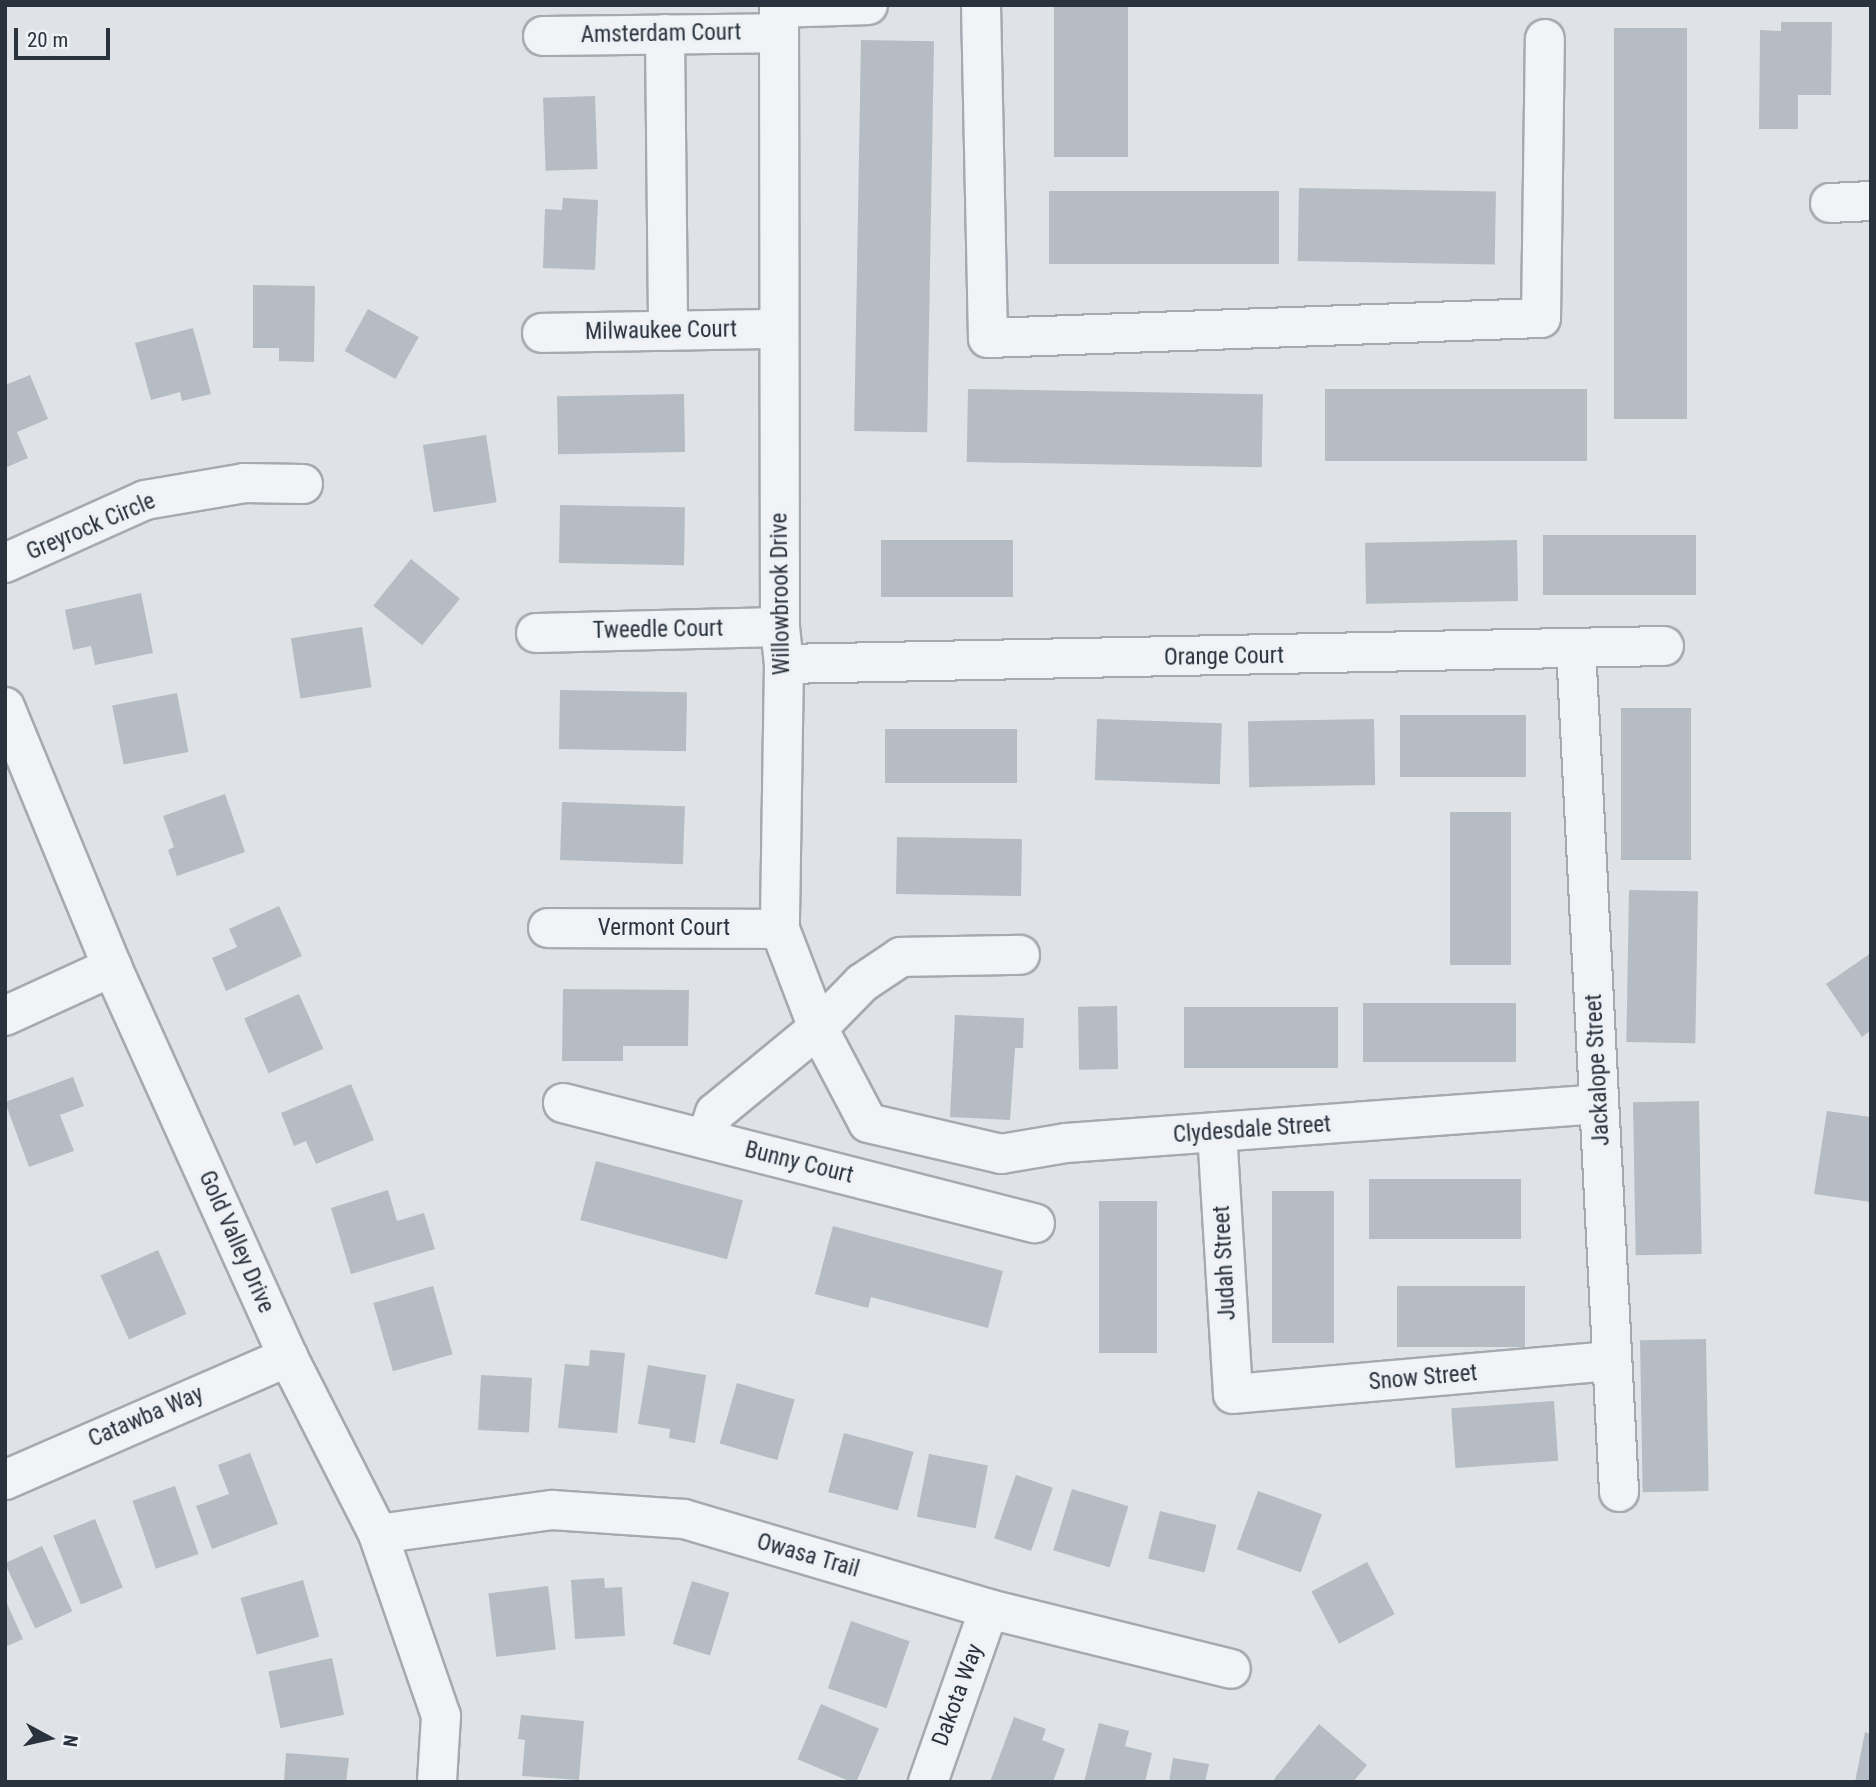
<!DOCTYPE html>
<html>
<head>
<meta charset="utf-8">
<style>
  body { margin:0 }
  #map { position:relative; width:1876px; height:1787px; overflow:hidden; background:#dfe3e7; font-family:"Roboto Condensed",sans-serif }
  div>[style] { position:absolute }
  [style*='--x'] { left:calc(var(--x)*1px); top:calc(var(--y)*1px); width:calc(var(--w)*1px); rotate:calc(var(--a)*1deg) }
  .building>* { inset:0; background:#b6bcc3; transform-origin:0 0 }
  .roads { filter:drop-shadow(2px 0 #a5aab1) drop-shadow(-2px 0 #a5aab1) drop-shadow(0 2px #a5aab1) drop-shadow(0 -2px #a5aab1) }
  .minor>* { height:38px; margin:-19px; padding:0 19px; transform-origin:19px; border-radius:19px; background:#f1f3f6 }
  span { translate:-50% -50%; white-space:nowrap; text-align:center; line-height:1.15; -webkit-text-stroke:6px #eef1f5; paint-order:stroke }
  .street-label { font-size:23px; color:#29323d }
  .frame { position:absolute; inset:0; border:7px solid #29323d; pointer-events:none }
  .north { position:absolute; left:14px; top:1703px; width:70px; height:70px; -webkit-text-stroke:5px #eef1f5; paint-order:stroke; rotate:98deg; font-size:19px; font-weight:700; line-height:28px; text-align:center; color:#29323d }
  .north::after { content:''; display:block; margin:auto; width:24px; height:32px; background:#29323d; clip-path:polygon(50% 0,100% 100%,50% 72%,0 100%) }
  .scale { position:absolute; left:14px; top:28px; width:96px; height:32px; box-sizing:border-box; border:4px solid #29323d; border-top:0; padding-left:9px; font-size:21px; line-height:24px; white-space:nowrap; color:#29323d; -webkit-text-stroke:5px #eef1f5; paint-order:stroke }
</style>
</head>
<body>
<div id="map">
  <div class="building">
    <i style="left:1054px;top:5px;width:74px;height:152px"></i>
    <i style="clip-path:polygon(1781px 22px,1832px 22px,1831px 95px,1798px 95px,1798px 129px,1759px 129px,1760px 30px,1781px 31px)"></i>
    <i style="left:1614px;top:28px;width:73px;height:391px"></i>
    <i style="left:861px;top:40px;width:73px;height:391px;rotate:1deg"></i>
    <i style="left:595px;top:96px;width:73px;height:52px;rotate:88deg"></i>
    <i style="left:1299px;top:188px;width:197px;height:73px;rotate:1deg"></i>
    <i style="left:1049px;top:191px;width:230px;height:73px"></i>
    <i style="clip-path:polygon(563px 198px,598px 200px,595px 270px,543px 268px,545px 209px,562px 210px)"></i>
    <i style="clip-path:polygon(253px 285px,315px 286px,314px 362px,279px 361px,279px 348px,253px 348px)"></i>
    <i style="left:368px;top:309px;width:58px;height:48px;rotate:29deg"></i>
    <i style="clip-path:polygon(193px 328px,211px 394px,182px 401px,180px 392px,151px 400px,135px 343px)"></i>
    <i style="clip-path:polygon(30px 375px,48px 419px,17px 432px,28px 458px,5px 468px,5px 385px)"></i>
    <i style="left:968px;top:389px;width:295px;height:73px;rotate:1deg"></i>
    <i style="left:1587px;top:389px;width:72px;height:262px;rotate:90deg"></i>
    <i style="left:684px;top:394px;width:58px;height:127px;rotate:89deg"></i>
    <i style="left:486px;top:435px;width:68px;height:64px;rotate:81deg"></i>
    <i style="left:560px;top:505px;width:125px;height:58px;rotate:1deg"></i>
    <i style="left:1543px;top:535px;width:153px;height:60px"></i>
    <i style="left:881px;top:540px;width:132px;height:57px"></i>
    <i style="left:1517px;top:540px;width:61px;height:152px;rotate:89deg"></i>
    <i style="left:411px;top:559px;width:63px;height:60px;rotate:39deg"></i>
    <i style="clip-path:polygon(141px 593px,153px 653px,95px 665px,91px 646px,73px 650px,65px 610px)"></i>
    <i style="left:362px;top:627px;width:61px;height:72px;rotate:81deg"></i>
    <i style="left:560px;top:690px;width:127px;height:59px;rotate:1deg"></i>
    <i style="left:177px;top:693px;width:60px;height:66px;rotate:79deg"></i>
    <i style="left:1691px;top:708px;width:152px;height:70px;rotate:90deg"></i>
    <i style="left:1526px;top:715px;width:62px;height:126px;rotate:90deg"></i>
    <i style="left:1097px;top:719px;width:125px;height:61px;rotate:2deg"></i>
    <i style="left:1374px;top:719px;width:66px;height:126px;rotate:89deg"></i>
    <i style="left:885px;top:729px;width:132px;height:54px"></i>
    <i style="clip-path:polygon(225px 794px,245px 852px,177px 876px,168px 850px,174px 847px,163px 816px)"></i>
    <i style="left:562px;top:802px;width:123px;height:58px;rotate:2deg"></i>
    <i style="left:1450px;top:812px;width:61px;height:153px"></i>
    <i style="left:897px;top:837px;width:125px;height:57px;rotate:1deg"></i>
    <i style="left:1629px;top:890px;width:69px;height:152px;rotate:1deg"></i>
    <i style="clip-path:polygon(279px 906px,302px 956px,226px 991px,212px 958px,237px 947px,229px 929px)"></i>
    <i style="clip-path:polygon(1871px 953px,1871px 1030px,1862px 1037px,1826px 984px)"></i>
    <i style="clip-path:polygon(563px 989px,689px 990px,688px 1046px,623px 1046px,623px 1061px,562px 1061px)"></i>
    <i style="left:299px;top:994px;width:60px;height:60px;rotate:66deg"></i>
    <i style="left:1363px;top:1003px;width:153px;height:59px"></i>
    <i style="left:1117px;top:1006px;width:63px;height:39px;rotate:89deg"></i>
    <i style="left:1184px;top:1007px;width:154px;height:61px"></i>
    <i style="clip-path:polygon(955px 1015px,1024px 1018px,1023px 1048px,1015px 1048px,1010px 1120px,950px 1117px)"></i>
    <i style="clip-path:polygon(73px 1077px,84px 1106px,60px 1115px,74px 1151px,29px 1167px,5px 1102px)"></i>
    <i style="clip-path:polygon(351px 1084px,374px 1140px,316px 1164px,306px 1141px,294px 1146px,281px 1113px)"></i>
    <i style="left:1699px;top:1101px;width:153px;height:66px;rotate:89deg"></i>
    <i style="clip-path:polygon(1827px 1111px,1871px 1117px,1871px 1202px,1814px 1194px)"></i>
    <i style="left:596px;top:1161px;width:152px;height:61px;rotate:15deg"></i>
    <i style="left:1369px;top:1179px;width:152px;height:60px"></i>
    <i style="clip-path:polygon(388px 1190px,397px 1221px,424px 1213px,435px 1249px,351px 1274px,331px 1208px)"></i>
    <i style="left:1272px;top:1191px;width:62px;height:152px"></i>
    <i style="left:1099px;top:1201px;width:58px;height:152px"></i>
    <i style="clip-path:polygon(833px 1226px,1003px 1271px,988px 1328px,871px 1297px,868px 1308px,815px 1294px)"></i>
    <i style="left:158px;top:1250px;width:70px;height:63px;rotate:66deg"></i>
    <i style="left:433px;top:1286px;width:71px;height:62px;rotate:74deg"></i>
    <i style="left:1525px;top:1286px;width:61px;height:128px;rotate:90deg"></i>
    <i style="left:1706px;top:1339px;width:152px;height:66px;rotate:89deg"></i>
    <i style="clip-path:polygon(590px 1350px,625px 1353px,617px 1433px,558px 1428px,565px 1364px,589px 1366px)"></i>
    <i style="clip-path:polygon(648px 1365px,706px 1375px,695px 1443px,669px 1438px,670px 1429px,638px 1424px)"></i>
    <i style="left:481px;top:1375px;width:51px;height:55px;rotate:3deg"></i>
    <i style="left:737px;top:1383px;width:60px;height:63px;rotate:16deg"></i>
    <i style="left:1554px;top:1401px;width:60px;height:103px;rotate:86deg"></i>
    <i style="left:844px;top:1433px;width:72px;height:61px;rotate:15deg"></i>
    <i style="clip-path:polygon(250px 1453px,278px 1524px,212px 1549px,196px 1506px,229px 1494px,218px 1465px)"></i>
    <i style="left:929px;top:1454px;width:60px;height:64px;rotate:11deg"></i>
    <i style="left:1016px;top:1475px;width:39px;height:67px;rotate:19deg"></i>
    <i style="left:175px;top:1486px;width:72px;height:45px;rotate:71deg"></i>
    <i style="left:1072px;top:1489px;width:59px;height:64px;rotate:17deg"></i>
    <i style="left:1258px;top:1491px;width:68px;height:62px;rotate:20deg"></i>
    <i style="left:1160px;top:1511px;width:58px;height:49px;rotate:14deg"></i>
    <i style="left:95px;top:1519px;width:74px;height:45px;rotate:68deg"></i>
    <i style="left:42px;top:1546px;width:72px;height:41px;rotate:65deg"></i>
    <i style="left:1367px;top:1562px;width:59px;height:63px;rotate:62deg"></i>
    <i style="clip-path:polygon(604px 1578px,605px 1588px,622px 1587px,625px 1636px,575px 1639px,571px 1580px)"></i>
    <i style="left:303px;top:1580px;width:59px;height:65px;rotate:74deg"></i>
    <i style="left:692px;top:1581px;width:39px;height:66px;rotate:17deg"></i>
    <i style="left:548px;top:1586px;width:64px;height:60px;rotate:83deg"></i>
    <i style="clip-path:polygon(5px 1599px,23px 1639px,5px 1647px)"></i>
    <i style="left:851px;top:1621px;width:62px;height:71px;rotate:19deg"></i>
    <i style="left:332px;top:1658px;width:58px;height:65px;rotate:78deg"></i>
    <i style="left:821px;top:1704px;width:63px;height:60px;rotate:23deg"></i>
    <i style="clip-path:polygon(521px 1715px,584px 1721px,579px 1780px,522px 1776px,525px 1740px,518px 1739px)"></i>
    <i style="clip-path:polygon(1014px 1717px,1046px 1729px,1042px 1740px,1065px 1749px,1053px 1782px,990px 1782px)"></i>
    <i style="clip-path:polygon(1099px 1723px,1129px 1731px,1125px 1746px,1152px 1753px,1145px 1782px,1084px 1782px)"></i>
    <i style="clip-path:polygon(1319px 1724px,1367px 1765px,1353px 1782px,1278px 1782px,1274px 1779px)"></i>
    <i style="clip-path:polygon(1865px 1732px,1871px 1734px,1871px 1782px,1855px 1782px)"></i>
    <i style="clip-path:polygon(286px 1753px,349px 1758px,346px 1782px,284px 1782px)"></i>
    <i style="clip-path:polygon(1173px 1758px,1209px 1764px,1205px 1782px,1169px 1782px)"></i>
  </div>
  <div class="roads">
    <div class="minor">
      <i style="--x:779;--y:5;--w:622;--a:89.91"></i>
      <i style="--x:780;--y:627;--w:37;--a:84"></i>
      <i style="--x:784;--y:664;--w:265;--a:90.9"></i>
      <i style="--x:780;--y:929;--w:106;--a:69"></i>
      <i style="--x:818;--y:1028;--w:107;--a:62.2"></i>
      <i style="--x:868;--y:1123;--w:137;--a:13.1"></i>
      <i style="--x:1001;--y:1154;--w:66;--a:-9.6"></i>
      <i style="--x:1066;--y:1143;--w:534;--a:-4.18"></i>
      <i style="--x:981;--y:5;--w:333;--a:88.8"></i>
      <i style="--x:988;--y:338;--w:553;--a:-2.07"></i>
      <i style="--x:1541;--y:318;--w:279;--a:-89.2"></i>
      <i style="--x:779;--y:8;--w:89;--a:-1.9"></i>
      <i style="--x:665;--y:34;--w:297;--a:89.4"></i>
      <i style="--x:543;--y:36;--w:235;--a:-0.7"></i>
      <i style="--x:1830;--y:203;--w:41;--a:-2.8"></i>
      <i style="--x:542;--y:333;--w:237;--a:-1"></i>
      <i style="--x:5;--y:563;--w:154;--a:-24.2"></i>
      <i style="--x:145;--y:500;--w:100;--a:-9.7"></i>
      <i style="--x:244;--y:483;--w:59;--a:1"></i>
      <i style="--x:536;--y:633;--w:244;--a:-1.4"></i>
      <i style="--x:1576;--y:648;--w:845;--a:87.08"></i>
      <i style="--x:784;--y:664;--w:880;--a:-1.17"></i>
      <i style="--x:5;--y:707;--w:281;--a:67.6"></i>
      <i style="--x:112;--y:967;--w:428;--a:65.7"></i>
      <i style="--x:288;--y:1357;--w:199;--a:63"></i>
      <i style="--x:378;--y:1534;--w:193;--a:70.9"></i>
      <i style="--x:441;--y:1716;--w:66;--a:93.5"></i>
      <i style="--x:548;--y:928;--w:232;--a:0.2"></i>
      <i style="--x:5;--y:1016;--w:118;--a:-24.6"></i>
      <i style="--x:563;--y:1103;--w:487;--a:14.3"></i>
      <i style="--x:1217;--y:1132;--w:262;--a:86.5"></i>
      <i style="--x:1233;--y:1394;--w:380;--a:-5"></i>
      <i style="--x:706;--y:1139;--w:28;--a:-71"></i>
      <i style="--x:715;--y:1113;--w:134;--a:-39.5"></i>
      <i style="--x:818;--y:1028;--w:63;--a:-45.6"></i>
      <i style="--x:862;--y:983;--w:47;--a:-33.7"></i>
      <i style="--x:901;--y:957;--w:119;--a:-1"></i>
      <i style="--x:5;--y:1480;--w:309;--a:-23.5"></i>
      <i style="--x:378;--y:1534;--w:176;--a:-7.9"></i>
      <i style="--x:552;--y:1510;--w:132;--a:3.9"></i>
      <i style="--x:684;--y:1519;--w:318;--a:16.4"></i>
      <i style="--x:989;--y:1609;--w:249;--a:13.9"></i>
      <i style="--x:928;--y:1782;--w:183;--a:-70.6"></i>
    </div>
  </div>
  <div class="street-label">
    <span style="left:661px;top:34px;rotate:-1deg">Amsterdam Court</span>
    <span style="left:661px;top:331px;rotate:-1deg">Milwaukee Court</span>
    <span style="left:91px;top:527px;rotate:-23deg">Greyrock Circle</span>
    <span style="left:781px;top:594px;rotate:-91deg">Willowbrook Drive</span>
    <span style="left:658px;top:630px;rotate:-1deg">Tweedle Court</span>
    <span style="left:1224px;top:657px;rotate:-1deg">Orange Court</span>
    <span style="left:664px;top:928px">Vermont Court</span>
    <span style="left:1598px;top:1070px;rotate:-93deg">Jackalope Street</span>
    <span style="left:1252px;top:1130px;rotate:-4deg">Clydesdale Street</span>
    <span style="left:799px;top:1163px;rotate:14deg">Bunny Court</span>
    <span style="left:236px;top:1242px;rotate:66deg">Gold Valley Drive</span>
    <span style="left:1225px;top:1263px;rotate:-93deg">Judah Street</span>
    <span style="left:1423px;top:1378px;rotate:-5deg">Snow Street</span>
    <span style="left:146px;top:1417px;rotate:-23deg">Catawba Way</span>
    <span style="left:808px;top:1556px;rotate:16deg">Owasa Trail</span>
    <span style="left:958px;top:1695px;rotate:-70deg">Dakota Way</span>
  </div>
  <div class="frame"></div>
  <div class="north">N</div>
  <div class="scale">20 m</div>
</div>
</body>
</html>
